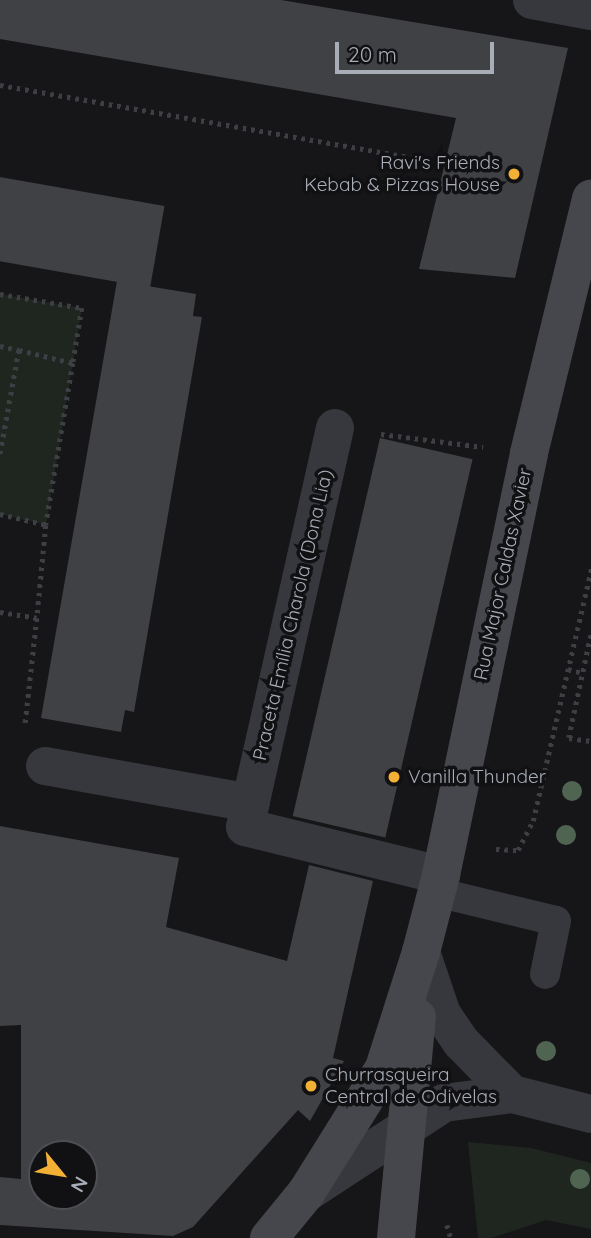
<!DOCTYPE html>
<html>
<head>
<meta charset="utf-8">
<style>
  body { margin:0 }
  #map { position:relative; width:591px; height:1238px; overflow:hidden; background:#161618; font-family:Quicksand,sans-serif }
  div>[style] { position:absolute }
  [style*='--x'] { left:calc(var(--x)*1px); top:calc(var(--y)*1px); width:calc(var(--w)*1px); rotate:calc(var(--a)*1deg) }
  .green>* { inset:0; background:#1e261f }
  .building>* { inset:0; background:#404145; transform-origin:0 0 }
  .path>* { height:4.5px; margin-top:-2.25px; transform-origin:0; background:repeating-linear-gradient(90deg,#3d3f44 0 3.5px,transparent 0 8.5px) }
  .lane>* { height:30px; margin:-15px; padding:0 15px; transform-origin:15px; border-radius:15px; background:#37383d }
  .street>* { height:38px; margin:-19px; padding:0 19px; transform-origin:19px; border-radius:19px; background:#37383d }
  .secondary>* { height:38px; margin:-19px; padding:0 19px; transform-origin:19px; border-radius:19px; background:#45474d }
  .trees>* { width:20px; height:20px; margin:-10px; border-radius:50%; background:#506452 }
  .dots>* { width:19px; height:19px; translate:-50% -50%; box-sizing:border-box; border:4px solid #111113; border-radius:50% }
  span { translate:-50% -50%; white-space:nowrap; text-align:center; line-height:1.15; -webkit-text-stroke:7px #111113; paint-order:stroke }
  .poi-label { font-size:19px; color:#a8adb8 }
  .right { translate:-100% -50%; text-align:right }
  .left { translate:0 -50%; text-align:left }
  .street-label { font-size:19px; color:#a8adb8 }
  .north { position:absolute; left:28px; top:1140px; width:70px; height:70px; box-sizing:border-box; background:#111113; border:2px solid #4d4f55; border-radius:50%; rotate:120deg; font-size:19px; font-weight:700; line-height:28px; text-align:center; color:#a8adb8 }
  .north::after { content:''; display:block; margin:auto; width:24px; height:32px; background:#f2b134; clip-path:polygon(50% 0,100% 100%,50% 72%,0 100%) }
  .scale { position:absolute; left:335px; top:42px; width:159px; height:32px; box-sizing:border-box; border:4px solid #a8adb8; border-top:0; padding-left:9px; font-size:21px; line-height:24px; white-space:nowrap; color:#a8adb8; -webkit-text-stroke:5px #111113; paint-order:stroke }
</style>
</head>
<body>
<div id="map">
  <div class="green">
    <i style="clip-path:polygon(0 294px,82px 308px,46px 525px,0 514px)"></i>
    <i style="clip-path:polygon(468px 1142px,531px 1148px,591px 1163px,591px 1229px,546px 1220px,491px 1238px,478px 1238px)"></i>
  </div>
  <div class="building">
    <i style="clip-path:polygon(0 0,281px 0,568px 48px,515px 278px,419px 269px,456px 118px,0 39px)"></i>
    <i style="left:0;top:177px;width:167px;height:83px;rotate:10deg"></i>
    <i style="clip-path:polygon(117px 281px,196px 294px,193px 316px,202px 317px,134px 712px,125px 710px,121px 732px,41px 718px)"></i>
    <i style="left:380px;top:438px;width:95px;height:388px;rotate:13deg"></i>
    <i style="clip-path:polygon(evenodd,0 826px,179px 858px,166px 927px,287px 961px,309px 865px,373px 881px,333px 1058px,344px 1061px,310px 1121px,298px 1110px,193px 1227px,173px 1236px,0 1225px,0 1177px,21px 1179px,21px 1025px,0 1026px,0 826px,42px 1154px,84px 1154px,84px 1196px,42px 1196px,42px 1154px)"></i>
  </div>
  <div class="path">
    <i style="--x:0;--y:85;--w:442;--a:10"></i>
    <i style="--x:0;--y:294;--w:83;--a:9.7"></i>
    <i style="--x:82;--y:308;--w:56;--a:99.3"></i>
    <i style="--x:0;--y:346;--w:19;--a:12"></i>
    <i style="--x:19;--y:350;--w:108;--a:100.2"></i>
    <i style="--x:19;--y:350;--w:56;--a:13.5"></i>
    <i style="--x:73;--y:363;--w:164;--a:99.5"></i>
    <i style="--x:381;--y:434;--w:103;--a:7.3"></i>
    <i style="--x:0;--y:514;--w:47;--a:13.4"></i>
    <i style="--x:46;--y:525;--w:93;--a:95.5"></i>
    <i style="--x:0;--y:612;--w:37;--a:9"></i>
    <i style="--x:37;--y:618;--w:109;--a:96.3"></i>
    <i style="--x:591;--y:635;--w:105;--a:102.1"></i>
    <i style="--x:569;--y:738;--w:22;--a:8"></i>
    <i style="--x:568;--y:669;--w:16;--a:15"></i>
    <i style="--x:496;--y:849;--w:22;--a:3"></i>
    <i style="--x:518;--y:850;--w:33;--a:-63"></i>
    <i style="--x:533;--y:821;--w:259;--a:-77"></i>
    <i style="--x:447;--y:1225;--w:14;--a:73"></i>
  </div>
  <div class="lane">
    <i style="--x:436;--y:892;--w:123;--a:13.6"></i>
    <i style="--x:556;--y:921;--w:54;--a:101.7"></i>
  </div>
  <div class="street">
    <i style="--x:532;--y:0;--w:60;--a:10.6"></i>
    <i style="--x:335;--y:428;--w:409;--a:102.7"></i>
    <i style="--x:245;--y:827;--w:202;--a:13.8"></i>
    <i style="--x:45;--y:766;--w:209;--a:10.2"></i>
    <i style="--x:421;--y:952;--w:65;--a:71.3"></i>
    <i style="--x:442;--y:1014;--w:34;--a:56"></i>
    <i style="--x:461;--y:1042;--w:73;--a:45.6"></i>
    <i style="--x:306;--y:1193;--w:165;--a:-33.1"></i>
    <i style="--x:444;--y:1103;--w:69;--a:-7.5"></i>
    <i style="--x:512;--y:1094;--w:81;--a:14.2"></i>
  </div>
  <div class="secondary">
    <i style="--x:269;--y:1238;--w:58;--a:-50.6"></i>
    <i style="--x:306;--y:1193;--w:147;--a:-58"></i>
    <i style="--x:384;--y:1068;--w:122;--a:-72.3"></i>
    <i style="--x:421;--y:952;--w:80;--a:-75.4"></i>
    <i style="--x:441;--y:875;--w:431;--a:-78.2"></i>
    <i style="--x:529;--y:453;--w:262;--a:-76.3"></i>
    <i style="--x:396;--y:1238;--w:222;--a:-84.6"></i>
  </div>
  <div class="trees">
    <i style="left:572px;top:791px"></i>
    <i style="left:566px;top:835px"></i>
    <i style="left:546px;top:1051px"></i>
    <i style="left:580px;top:1179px"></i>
  </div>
  <div class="dots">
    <i style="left:514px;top:174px;background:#f2b134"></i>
    <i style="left:394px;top:777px;background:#f2b134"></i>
    <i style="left:311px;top:1086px;background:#f2b134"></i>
  </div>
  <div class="poi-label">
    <span class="right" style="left:500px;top:174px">Ravi's Friends<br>Kebab &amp; Pizzas House</span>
    <span class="left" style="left:408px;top:777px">Vanilla Thunder</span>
    <span class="left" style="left:325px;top:1086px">Churrasqueira<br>Central de Odivelas</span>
  </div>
  <div class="street-label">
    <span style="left:503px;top:574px;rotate:-78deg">Rua Major Caldas Xavier</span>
    <span style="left:293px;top:615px;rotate:-77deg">Praceta Emília Charola (Dona Lia)</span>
  </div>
  <div class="north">N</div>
  <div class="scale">20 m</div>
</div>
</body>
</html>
